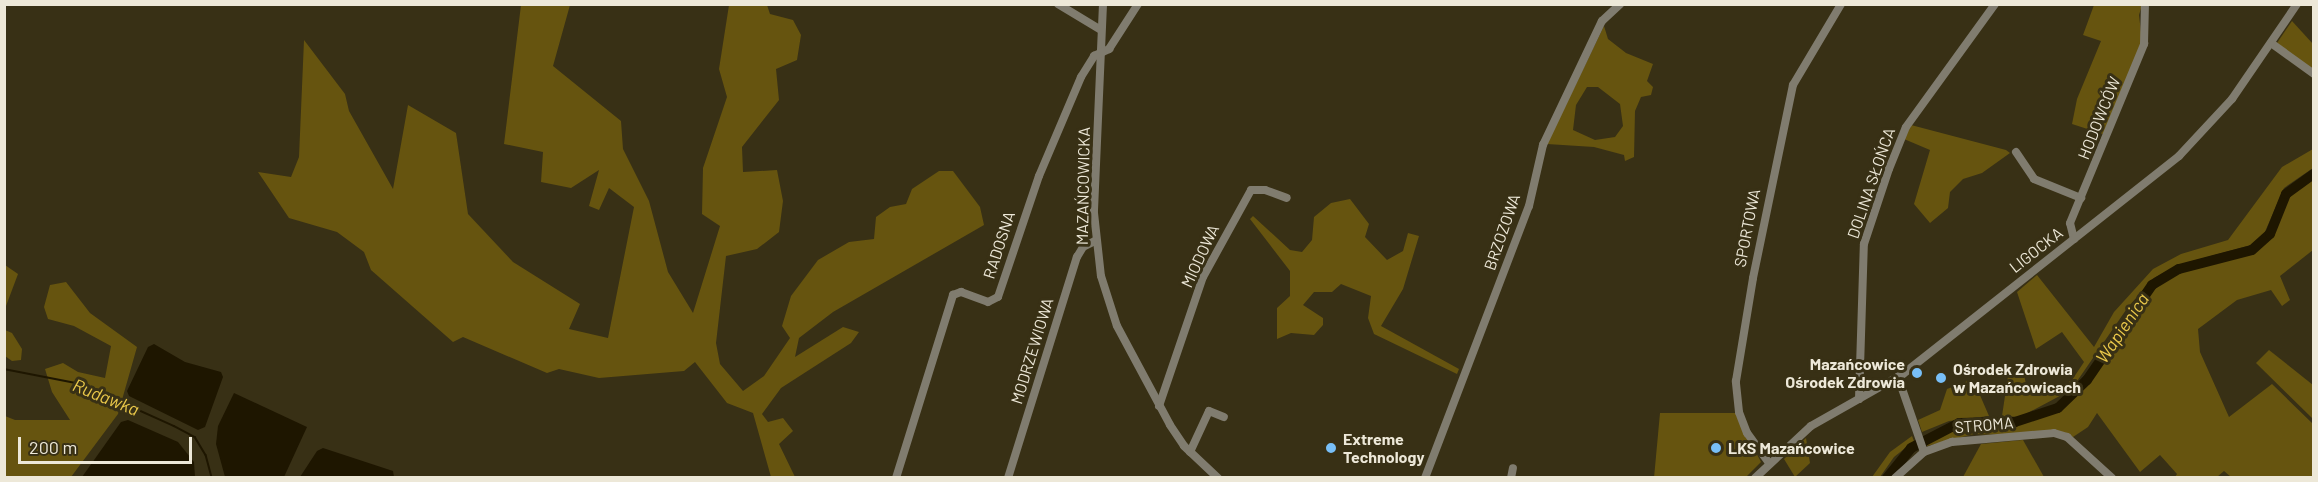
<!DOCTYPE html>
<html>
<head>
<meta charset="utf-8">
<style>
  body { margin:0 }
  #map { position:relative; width:2318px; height:482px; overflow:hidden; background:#383015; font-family:Barlow,sans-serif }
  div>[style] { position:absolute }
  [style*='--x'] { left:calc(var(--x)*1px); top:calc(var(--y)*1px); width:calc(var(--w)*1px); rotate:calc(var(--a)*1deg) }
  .green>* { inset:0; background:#66540f }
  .water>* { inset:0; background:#1e1600 }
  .stream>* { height:1.5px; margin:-0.75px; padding:0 0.75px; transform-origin:0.75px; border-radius:0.75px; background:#1e1600 }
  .river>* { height:10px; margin:-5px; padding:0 5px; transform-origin:5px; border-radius:5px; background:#1e1600 }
  .minor>* { height:8px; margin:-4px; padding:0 4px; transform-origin:4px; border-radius:4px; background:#807c6f }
  .dots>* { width:16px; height:16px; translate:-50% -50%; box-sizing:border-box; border:3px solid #383015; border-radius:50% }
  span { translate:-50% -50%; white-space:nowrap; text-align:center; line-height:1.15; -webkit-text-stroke:6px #383015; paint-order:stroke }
  .street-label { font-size:16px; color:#ede8d8 }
  .poi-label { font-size:16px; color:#ede8d8; font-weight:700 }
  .right { translate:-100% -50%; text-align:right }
  .left { translate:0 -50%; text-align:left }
  .water-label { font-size:18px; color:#eac84a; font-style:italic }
  .frame { position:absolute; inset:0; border:6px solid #ede8d8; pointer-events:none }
  .scale { position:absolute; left:18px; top:437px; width:174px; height:27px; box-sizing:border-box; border:3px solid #ede8d8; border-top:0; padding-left:8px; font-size:18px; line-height:21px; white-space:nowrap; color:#ede8d8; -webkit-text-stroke:4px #383015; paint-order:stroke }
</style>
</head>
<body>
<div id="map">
  <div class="green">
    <i style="clip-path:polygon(521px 5px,570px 5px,553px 66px,621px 121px,623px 149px,649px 201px,668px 272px,693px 313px,720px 226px,702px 214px,703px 168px,727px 97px,719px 69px,729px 5px,767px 5px,770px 14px,793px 20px,801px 35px,797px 60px,776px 69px,779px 100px,742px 147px,743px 172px,777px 170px,783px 201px,779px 232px,757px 249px,726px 256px,716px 343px,720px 364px,743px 391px,764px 376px,790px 338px,782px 326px,791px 296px,818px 260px,849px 242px,874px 239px,876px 217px,890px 207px,906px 204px,912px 189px,939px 171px,953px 171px,980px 207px,984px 225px,833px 312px,799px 338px,795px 357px,843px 327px,859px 332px,851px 343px,781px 388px,762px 414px,768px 422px,783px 418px,793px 431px,779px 444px,795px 477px,771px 477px,753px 413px,727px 403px,695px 362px,684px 371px,599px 378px,559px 369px,547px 373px,463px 337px,453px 342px,371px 270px,364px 252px,337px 232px,289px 218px,258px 172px,291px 177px,299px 157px,304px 40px,345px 94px,349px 111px,393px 189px,408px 105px,456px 133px,468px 214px,513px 262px,580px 304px,569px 329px,608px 338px,634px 207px,609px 188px,599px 210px,589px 206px,599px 170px,571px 188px,541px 182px,543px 152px,504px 144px)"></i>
    <i style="clip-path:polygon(2094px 5px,2142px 5px,2139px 15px,2142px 41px,2106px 135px,2072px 124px,2077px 99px,2101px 41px,2083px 35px)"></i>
    <i style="clip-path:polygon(2292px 21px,2313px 44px,2313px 71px,2277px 43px)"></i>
    <i style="clip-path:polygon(evenodd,1604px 26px,1608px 39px,1626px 53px,1653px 64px,1647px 81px,1653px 87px,1651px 95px,1641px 97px,1635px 111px,1634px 157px,1625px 161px,1624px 155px,1594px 147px,1547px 144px,1604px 26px,1587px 87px,1598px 87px,1620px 104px,1623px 126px,1615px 137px,1595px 140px,1573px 130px,1576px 105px,1587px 87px)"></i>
    <i style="clip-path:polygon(1911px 125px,2006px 150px,2010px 153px,1982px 173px,1963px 179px,1950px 192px,1948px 208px,1930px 223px,1914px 204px,1930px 150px,1904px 139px)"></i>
    <i style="clip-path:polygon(2313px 149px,2313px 168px,2284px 188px,2264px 234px,2251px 245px,2178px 265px,2154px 278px,2128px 307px,2071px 390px,2020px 417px,2002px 416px,2008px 376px,2023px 370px,2027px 389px,2053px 392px,2072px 380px,2084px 362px,2062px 332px,2036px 349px,2017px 292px,2037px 275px,2094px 347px,2114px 312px,2153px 269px,2181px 254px,2228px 240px,2282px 167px)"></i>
    <i style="clip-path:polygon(2313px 177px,2313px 250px,2280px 276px,2290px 300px,2282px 306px,2271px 290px,2237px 300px,2198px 329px,2200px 352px,2229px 417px,2272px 384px,2313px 424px,2313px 477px,2231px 477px,2224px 471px,2217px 477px,2175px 477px,2177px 474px,2160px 455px,2140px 472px,2097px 413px,2088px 427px,2073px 437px,1974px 434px,1927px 446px,1926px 441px,1960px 425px,2017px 424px,2061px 409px,2089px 383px,2155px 287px,2180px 272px,2255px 251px,2272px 235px,2288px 195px)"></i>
    <i style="clip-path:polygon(1350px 199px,1369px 224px,1365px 237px,1387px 260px,1403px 251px,1408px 233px,1419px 236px,1403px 289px,1381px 326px,1459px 369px,1457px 374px,1374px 334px,1368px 318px,1371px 296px,1341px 284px,1332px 292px,1314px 292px,1303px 305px,1323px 318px,1323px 325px,1314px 335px,1291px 333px,1277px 339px,1277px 308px,1290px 296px,1290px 271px,1250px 219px,1253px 216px,1290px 250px,1302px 252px,1312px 240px,1314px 217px,1331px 203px)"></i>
    <i style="clip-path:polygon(5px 265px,18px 274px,6px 306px,5px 305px)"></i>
    <i style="clip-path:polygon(66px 282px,90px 313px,137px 347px,118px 414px,71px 477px,5px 477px,5px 416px,15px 420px,70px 420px,52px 392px,45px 369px,63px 363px,78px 372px,105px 378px,111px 346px,74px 326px,48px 319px,44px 307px,50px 285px)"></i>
    <i style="clip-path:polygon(5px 330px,12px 333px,22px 349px,21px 360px,12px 361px,5px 356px)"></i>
    <i style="clip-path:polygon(2269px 350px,2313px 385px,2313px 419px,2256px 363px)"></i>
    <i style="clip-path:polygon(1973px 379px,1989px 416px,1949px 421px,1922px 432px,1918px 420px,1940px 410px,1947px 389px)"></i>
    <i style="clip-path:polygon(1660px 413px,1735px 413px,1761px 462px,1746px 477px,1654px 478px)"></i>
    <i style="clip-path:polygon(1912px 436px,1914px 441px,1894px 457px,1880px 477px,1872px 477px,1890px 452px)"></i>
    <i style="clip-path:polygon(1806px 438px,1810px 463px,1795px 477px,1784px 459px)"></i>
    <i style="clip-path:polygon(2023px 440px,2044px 477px,1963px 477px,1981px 444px)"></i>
  </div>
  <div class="water">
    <i style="clip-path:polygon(154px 344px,185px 362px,221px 372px,223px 377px,205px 427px,198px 430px,129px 396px,127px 391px,148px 347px)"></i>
    <i style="clip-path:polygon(234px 393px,307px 427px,284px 477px,225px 477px,216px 444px,218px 426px)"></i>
    <i style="clip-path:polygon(128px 420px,178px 442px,194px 462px,195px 477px,82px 477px,121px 422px)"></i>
    <i style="clip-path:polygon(323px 448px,393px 471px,394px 477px,300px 477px,317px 451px)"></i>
  </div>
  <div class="stream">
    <i style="--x:4;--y:369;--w:78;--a:11"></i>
    <i style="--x:81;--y:384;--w:102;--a:24.3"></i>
    <i style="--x:174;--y:426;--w:24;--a:28"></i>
    <i style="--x:195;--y:437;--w:21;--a:59"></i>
    <i style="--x:206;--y:455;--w:24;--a:75"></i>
  </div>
  <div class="river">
    <i style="--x:1887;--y:478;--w:38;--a:-51"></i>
    <i style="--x:1911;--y:448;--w:54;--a:-27.5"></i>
    <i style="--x:1959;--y:423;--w:56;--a:-1"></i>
    <i style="--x:2015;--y:422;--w:45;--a:-18"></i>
    <i style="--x:2058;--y:408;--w:40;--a:-44"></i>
    <i style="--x:2087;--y:380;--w:115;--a:-55.6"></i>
    <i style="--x:2152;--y:285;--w:31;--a:-31"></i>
    <i style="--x:2179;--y:269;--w:75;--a:-14.6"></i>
    <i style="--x:2252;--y:250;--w:24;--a:-42"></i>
    <i style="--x:2270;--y:234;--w:43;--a:-68.2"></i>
    <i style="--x:2286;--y:194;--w:34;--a:-36"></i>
  </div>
  <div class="minor">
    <i style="--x:1058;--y:4;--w:50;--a:31.2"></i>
    <i style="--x:1103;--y:4;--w:209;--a:92.5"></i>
    <i style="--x:1094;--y:213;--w:63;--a:83.7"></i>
    <i style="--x:1101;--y:276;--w:52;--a:72.3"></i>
    <i style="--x:1117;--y:326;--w:112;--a:61.8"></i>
    <i style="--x:1170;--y:425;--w:25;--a:56"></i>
    <i style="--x:1184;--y:446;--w:47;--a:43.3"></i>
    <i style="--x:2271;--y:43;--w:53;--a:35.8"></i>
    <i style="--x:2016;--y:152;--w:32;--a:56"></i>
    <i style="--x:2034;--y:179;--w:51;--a:22"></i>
    <i style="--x:2074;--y:239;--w:16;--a:-104"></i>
    <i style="--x:2070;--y:223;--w:194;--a:-67.5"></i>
    <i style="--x:2144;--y:44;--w:40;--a:-88.6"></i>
    <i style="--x:1898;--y:377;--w:79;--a:70.9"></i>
    <i style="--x:1859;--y:399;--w:155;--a:-88.2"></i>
    <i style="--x:1864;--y:244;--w:79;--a:-71.6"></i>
    <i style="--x:1889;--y:169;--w:45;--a:-68"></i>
    <i style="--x:1906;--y:127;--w:152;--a:-54.1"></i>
    <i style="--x:1159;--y:406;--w:136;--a:-71.2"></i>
    <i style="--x:1203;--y:277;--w:99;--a:-61.1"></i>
    <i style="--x:1251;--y:190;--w:14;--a:0"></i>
    <i style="--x:1265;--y:190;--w:23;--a:20"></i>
    <i style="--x:1190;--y:452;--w:45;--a:-65.1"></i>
    <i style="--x:1209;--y:411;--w:16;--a:22"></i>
    <i style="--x:1769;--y:463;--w:37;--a:-126"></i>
    <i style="--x:1747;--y:433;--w:22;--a:-111"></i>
    <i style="--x:1739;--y:412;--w:31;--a:-96"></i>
    <i style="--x:1736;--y:381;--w:104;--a:-80.6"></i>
    <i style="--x:1753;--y:278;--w:197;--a:-78.3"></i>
    <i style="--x:1793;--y:85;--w:94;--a:-59.3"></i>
    <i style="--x:896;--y:478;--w:192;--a:-72.7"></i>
    <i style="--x:953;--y:295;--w:9;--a:-21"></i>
    <i style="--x:961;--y:292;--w:29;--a:20"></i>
    <i style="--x:988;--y:302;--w:11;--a:-27"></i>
    <i style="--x:998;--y:297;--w:128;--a:-71.3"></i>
    <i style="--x:1039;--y:176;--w:108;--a:-67"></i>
    <i style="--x:1081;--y:77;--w:25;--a:-58"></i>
    <i style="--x:1094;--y:56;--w:17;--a:-25"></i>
    <i style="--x:1109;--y:49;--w:54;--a:-57.2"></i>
    <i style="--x:1008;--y:478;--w:232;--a:-72.7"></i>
    <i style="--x:1077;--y:257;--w:12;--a:-59"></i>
    <i style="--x:1083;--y:247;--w:13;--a:-27"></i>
    <i style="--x:1425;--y:478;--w:291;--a:-69.1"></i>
    <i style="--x:1529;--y:206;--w:63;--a:-77.1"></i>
    <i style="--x:1543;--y:145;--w:137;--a:-64.6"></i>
    <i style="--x:1602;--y:21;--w:25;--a:-43"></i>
    <i style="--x:1511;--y:478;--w:10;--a:-79"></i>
    <i style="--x:1755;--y:478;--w:76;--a:-42.9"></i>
    <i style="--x:1811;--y:426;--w:106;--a:-29.5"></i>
    <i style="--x:1903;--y:374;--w:352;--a:-38.3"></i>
    <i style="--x:2179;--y:156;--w:78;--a:-47.1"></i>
    <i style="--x:2232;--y:99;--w:115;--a:-55.6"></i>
    <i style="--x:1895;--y:478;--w:39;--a:-42"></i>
    <i style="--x:1924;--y:452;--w:30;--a:-20"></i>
    <i style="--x:1952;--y:442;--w:102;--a:-5"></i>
    <i style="--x:2054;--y:433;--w:14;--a:17"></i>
    <i style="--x:2067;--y:437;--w:61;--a:42.3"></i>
  </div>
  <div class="dots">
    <i style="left:1917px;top:373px;background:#78bff7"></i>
    <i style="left:1941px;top:378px;background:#78bff7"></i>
    <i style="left:1331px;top:448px;background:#78bff7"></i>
    <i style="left:1716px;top:448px;background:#78bff7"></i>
  </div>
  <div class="street-label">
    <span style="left:2099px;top:118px;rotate:-68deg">HODOWCÓW</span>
    <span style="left:1871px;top:183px;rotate:-71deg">DOLINA SŁOŃCA</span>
    <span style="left:1083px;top:186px;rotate:-89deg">MAZAŃCOWICKA</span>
    <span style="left:1747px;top:228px;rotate:-79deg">SPORTOWA</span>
    <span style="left:1502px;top:232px;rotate:-71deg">BRZOZOWA</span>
    <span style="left:999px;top:245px;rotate:-72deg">RADOSNA</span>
    <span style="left:2036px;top:250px;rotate:-38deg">LIGOCKA</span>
    <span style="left:1200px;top:256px;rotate:-65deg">MIODOWA</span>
    <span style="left:1032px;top:351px;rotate:-73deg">MODRZEWIOWA</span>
    <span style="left:1984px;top:425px;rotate:-5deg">STROMA</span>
  </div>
  <div class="poi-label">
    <span class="right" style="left:1905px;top:373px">Mazańcowice<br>Ośrodek Zdrowia</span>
    <span class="left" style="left:1953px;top:378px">Ośrodek Zdrowia<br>w Mazańcowicach</span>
    <span class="left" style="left:1343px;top:448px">Extreme<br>Technology</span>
    <span class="left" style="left:1728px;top:448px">LKS Mazańcowice</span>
  </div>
  <div class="water-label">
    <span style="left:2122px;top:328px;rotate:-56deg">Wapienica</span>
    <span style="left:106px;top:397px;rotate:22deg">Rudawka</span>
  </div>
  <div class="frame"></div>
  <div class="scale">200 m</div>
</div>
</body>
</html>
